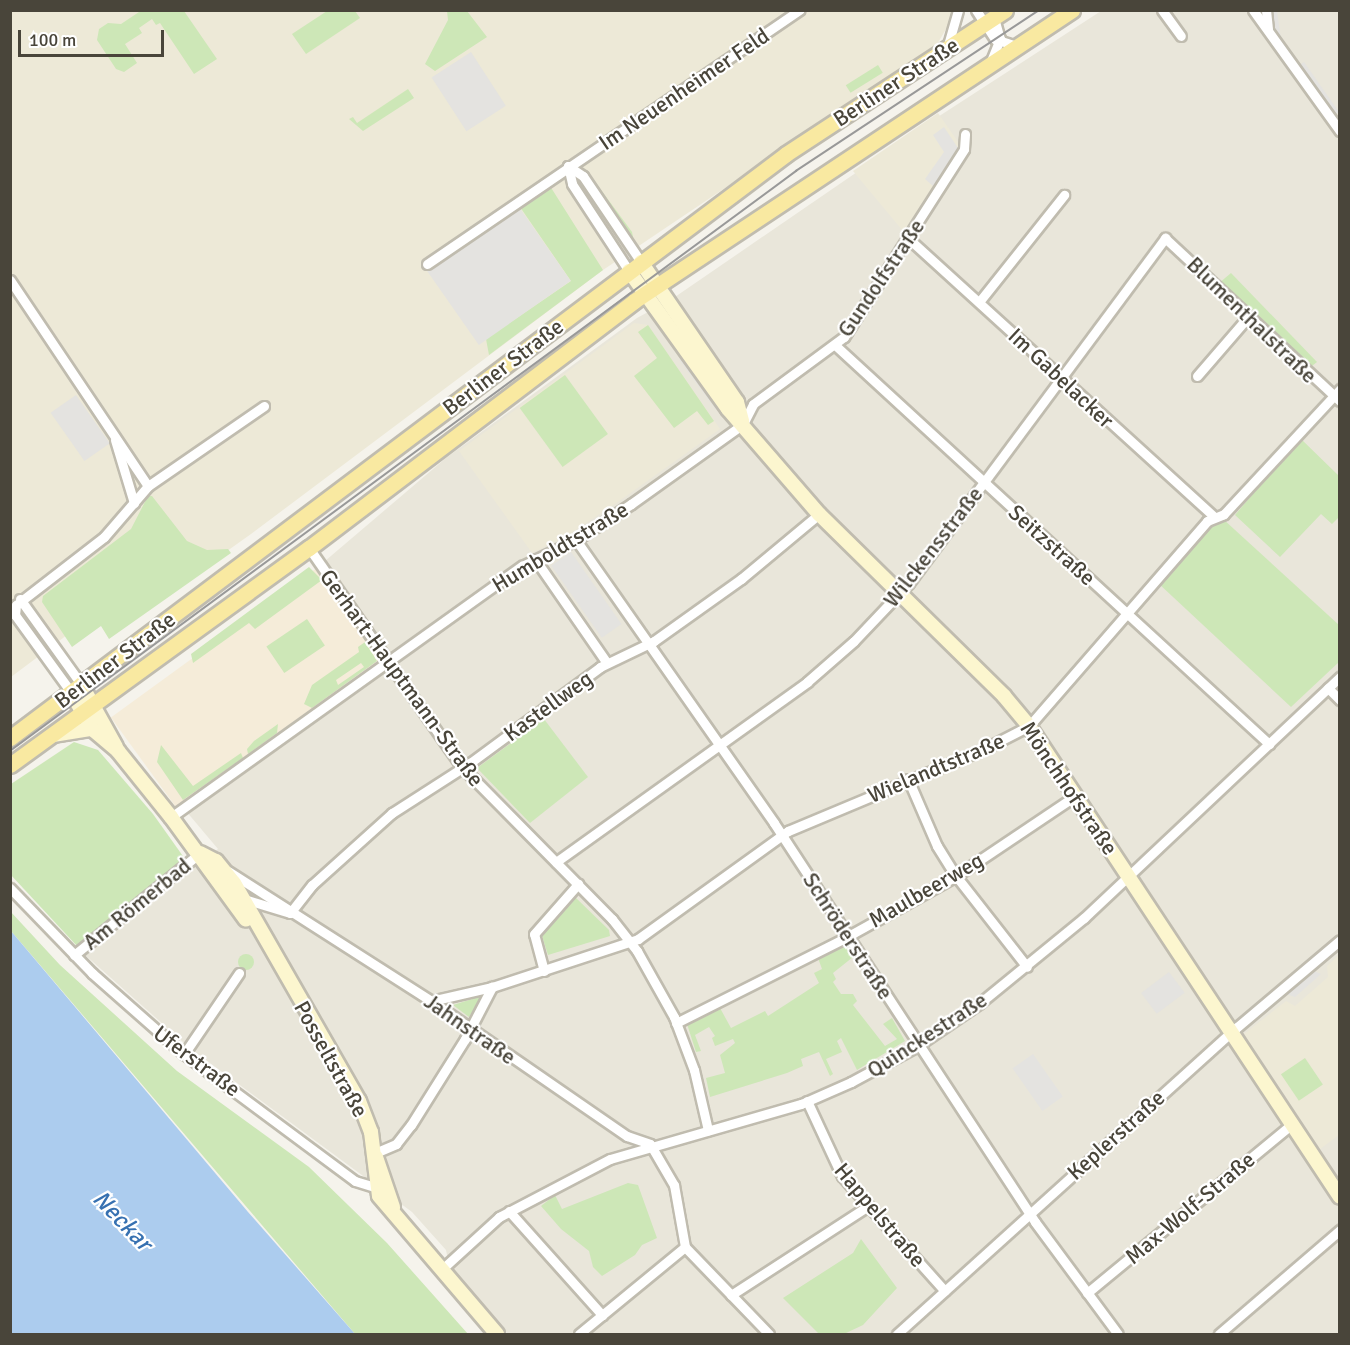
<!DOCTYPE html>
<html>
<head>
<meta charset="utf-8">
<style>
  body { margin:0 }
  #map { position:relative; width:1350px; height:1345px; overflow:hidden; background:#f5f3ec; font-family:Signika,sans-serif }
  div>[style] { position:absolute }
  [style*='--x'] { left:calc(var(--x)*1px); top:calc(var(--y)*1px); width:calc(var(--w)*1px); rotate:calc(var(--a)*1deg) }
  .residential>* { inset:0; background:#e9e6da }
  .commercial>* { inset:0; background:#f5ecd9; transform-origin:0 0 }
  .education>* { inset:0; background:#ede9d7 }
  .green>* { inset:0; background:#cde7b7; transform-origin:0 0 }
  .round { border-radius:50% }
  .parking>* { inset:0; background:#e4e3e0; transform-origin:0 0 }
  .water>* { inset:0; background:#acccee }
  .roads { filter:drop-shadow(2px 0 #c0bcaf) drop-shadow(-2px 0 #c0bcaf) drop-shadow(0 2px #c0bcaf) drop-shadow(0 -2px #c0bcaf) }
  .street>* { height:9px; margin:-4.5px; padding:0 4.5px; transform-origin:4.5px; border-radius:4.5px; background:#fff }
  .secondary>* { height:14px; margin:-7px; padding:0 7px; transform-origin:7px; border-radius:7px; background:#fcf6cf }
  .primary>* { height:15px; margin:-7.5px; padding:0 7.5px; transform-origin:7.5px; border-radius:7.5px; background:#f9e9a1 }
  .tram>* { height:1.5px; margin:-0.75px; padding:0 0.75px; transform-origin:0.75px; border-radius:0.75px; background:#999 }
  span { translate:-50% -50%; white-space:nowrap; text-align:center; line-height:1.15; -webkit-text-stroke:4.5px #fff; paint-order:stroke }
  .street-label { font-size:22px; color:#49453a }
  .water-label { font-size:24px; color:#3771b1; font-style:italic }
  .frame { position:absolute; inset:0; border:12px solid #49453a; pointer-events:none }
  .scale { position:absolute; left:18px; top:30px; width:146px; height:27px; box-sizing:border-box; border:3px solid #49453a; border-top:0; padding-left:8px; font-size:18px; line-height:21px; white-space:nowrap; color:#49453a; -webkit-text-stroke:4px #fff; paint-order:stroke }
</style>
</head>
<body>
<div id="map">
  <div class="residential">
    <i style="clip-path:polygon(1101px 11px,1339px 11px,1339px 1334px,508px 1334px,450px 1270px,446px 1250px,412px 1212px,191px 1049px,84px 954px,218px 849px,186px 811px,318px 567px,446px 458px,637px 318px,672px 299px,927px 124px)"></i>
  </div>
  <div class="commercial">
    <i style="left:318px;top:567px;width:118px;height:256px;rotate:54deg"></i>
  </div>
  <div class="education">
    <i style="clip-path:polygon(11px 11px,963px 11px,949px 24px,936px 46px,603px 270px,251px 534px,133px 618px,115px 599px,11px 677px)"></i>
    <i style="clip-path:polygon(938px 113px,963px 149px,908px 237px,853px 171px)"></i>
    <i style="clip-path:polygon(634px 323px,648px 325px,720px 429px,615px 504px,563px 538px,532px 553px,459px 451px)"></i>
    <i style="clip-path:polygon(1339px 955px,1339px 1135px,1320px 1149px,1244px 1034px,1286px 1001px,1295px 1006px,1328px 977px,1327px 966px)"></i>
  </div>
  <div class="green">
    <i style="clip-path:polygon(142px 10px,184px 11px,217px 59px,194px 74px,160px 23px,156px 25px,152px 19px,139px 28px,142px 33px,125px 44px,137px 63px,124px 72px,116px 69px,97px 40px,99px 29px,108px 23px,121px 24px)"></i>
    <i style="clip-path:polygon(327px 11px,355px 11px,360px 18px,306px 54px,292px 34px)"></i>
    <i style="clip-path:polygon(447px 11px,467px 11px,487px 37px,435px 71px,425px 64px,448px 20px)"></i>
    <i style="left:878px;top:65px;width:9px;height:38px;rotate:58deg"></i>
    <i style="clip-path:polygon(408px 89px,414px 98px,363px 131px,349px 119px,353px 117px,357px 123px)"></i>
    <i style="clip-path:polygon(587px 171px,632px 232px,634px 242px,591px 179px)"></i>
    <i style="clip-path:polygon(550px 186px,603px 270px,489px 355px,486px 339px,571px 281px,520px 207px)"></i>
    <i style="clip-path:polygon(1231px 273px,1317px 362px,1308px 369px,1218px 284px)"></i>
    <i style="clip-path:polygon(648px 325px,714px 421px,708px 425px,697px 411px,674px 428px,634px 376px,657px 358px,638px 332px)"></i>
    <i style="left:565px;top:375px;width:73px;height:56px;rotate:54deg"></i>
    <i style="clip-path:polygon(1300px 438px,1339px 476px,1339px 517px,1332px 524px,1321px 514px,1280px 557px,1235px 515px)"></i>
    <i style="clip-path:polygon(148px 496px,152px 496px,187px 541px,207px 550px,228px 549px,231px 553px,109px 639px,101px 626px,72px 647px,42px 602px,43px 596px,131px 529px)"></i>
    <i style="clip-path:polygon(1223px 519px,1339px 625px,1339px 662px,1291px 707px,1158px 583px,1207px 530px)"></i>
    <i style="clip-path:polygon(309px 567px,322px 580px,255px 629px,249px 623px,193px 663px,191px 654px)"></i>
    <i style="left:307px;top:619px;width:32px;height:49px;rotate:56deg"></i>
    <i style="clip-path:polygon(evenodd,365px 642px,377px 661px,312px 708px,304px 704px,312px 685px,359px 652px,358px 647px,365px 642px,361px 663px,364px 667px,338px 685px,336px 680px,361px 663px)"></i>
    <i style="clip-path:polygon(544px 719px,588px 777px,530px 823px,477px 768px)"></i>
    <i style="clip-path:polygon(278px 724px,277px 733px,248px 754px,247px 749px,254px 741px)"></i>
    <i style="clip-path:polygon(74px 742px,98px 750px,153px 814px,185px 859px,77px 946px,10px 874px,11px 784px)"></i>
    <i style="clip-path:polygon(161px 745px,193px 786px,241px 753px,243px 758px,183px 800px,157px 762px)"></i>
    <i style="clip-path:polygon(574px 896px,609px 930px,610px 936px,548px 955px,541px 933px)"></i>
    <i style="clip-path:polygon(10px 911px,60px 965px,177px 1071px,309px 1167px,387px 1243px,468px 1334px,355px 1334px,11px 931px)"></i>
    <i style="clip-path:polygon(844px 945px,853px 957px,833px 973px,836px 979px,833px 982px,841px 994px,853px 994px,857px 1001px,853px 1005px,885px 1046px,897px 1039px,883px 1024px,892px 1018px,905px 1041px,857px 1070px,841px 1038px,837px 1041px,842px 1052px,826px 1059px,833px 1074px,830px 1076px,819px 1052px,801px 1059px,803px 1066px,787px 1073px,710px 1097px,706px 1078px,725px 1073px,720px 1055px,735px 1043px,733px 1039px,715px 1046px,712px 1038px,715px 1036px,709px 1027px,695px 1035px,701px 1051px,696px 1052px,687px 1024px,720px 1008px,731px 1028px,765px 1011px,768px 1016px,819px 983px,814px 973px,822px 969px,818px 958px)"></i>
    <i class="round" style="left:238px;top:954px;width:16px;height:16px"></i>
    <i style="clip-path:polygon(482px 996px,469px 1017px,453px 1005px)"></i>
    <i style="left:1305px;top:1058px;width:32px;height:29px;rotate:56deg"></i>
    <i style="clip-path:polygon(628px 1183px,638px 1185px,657px 1238px,642px 1245px,635px 1255px,602px 1276px,593px 1267px,589px 1251px,561px 1229px,541px 1206px,555px 1195px,562px 1209px)"></i>
    <i style="clip-path:polygon(861px 1239px,897px 1288px,863px 1325px,844px 1334px,819px 1334px,783px 1298px,853px 1253px)"></i>
  </div>
  <div class="parking">
    <i style="clip-path:polygon(1248px 11px,1277px 11px,1281px 39px,1273px 45px)"></i>
    <i style="left:471px;top:52px;width:64px;height:47px;rotate:57deg"></i>
    <i style="left:1304px;top:62px;width:61px;height:6px;rotate:55deg"></i>
    <i style="clip-path:polygon(944px 127px,958px 148px,934px 187px,925px 179px,944px 152px,933px 135px)"></i>
    <i style="left:519px;top:207px;width:90px;height:112px;rotate:55deg"></i>
    <i style="left:686px;top:355px;width:62px;height:8px;rotate:54deg"></i>
    <i style="left:76px;top:395px;width:59px;height:31px;rotate:55deg"></i>
    <i style="left:571px;top:552px;width:88px;height:24px;rotate:55deg"></i>
    <i style="clip-path:polygon(1314px 971px,1321px 974px,1295px 997px,1286px 994px)"></i>
    <i style="left:1169px;top:972px;width:26px;height:35px;rotate:53deg"></i>
    <i style="left:1033px;top:1054px;width:52px;height:25px;rotate:55deg"></i>
  </div>
  <div class="water">
    <i style="clip-path:polygon(11px 931px,248px 1212px,355px 1334px,11px 1334px)"></i>
  </div>
  <div class="roads">
    <div class="street">
      <i style="--x:976;--y:10;--w:35;--a:57"></i>
      <i style="--x:995;--y:39;--w:22;--a:18"></i>
      <i style="--x:1162;--y:10;--w:32;--a:54"></i>
      <i style="--x:1253;--y:10;--w:149;--a:54.3"></i>
      <i style="--x:1266;--y:10;--w:19;--a:84"></i>
      <i style="--x:948;--y:45;--w:36;--a:-74"></i>
      <i style="--x:991;--y:61;--w:24;--a:-68"></i>
      <i style="--x:1000;--y:39;--w:25;--a:-106"></i>
      <i style="--x:568;--y:166;--w:18;--a:77"></i>
      <i style="--x:572;--y:184;--w:104;--a:56.8"></i>
      <i style="--x:568;--y:166;--w:18;--a:34"></i>
      <i style="--x:583;--y:176;--w:104;--a:56"></i>
      <i style="--x:909;--y:239;--w:413;--a:42.3"></i>
      <i style="--x:427;--y:264;--w:451;--a:-34.3"></i>
      <i style="--x:10;--y:280;--w:248;--a:56.2"></i>
      <i style="--x:979;--y:302;--w:137;--a:-51.5"></i>
      <i style="--x:835;--y:345;--w:590;--a:42.59"></i>
      <i style="--x:1197;--y:376;--w:78;--a:-49.2"></i>
      <i style="--x:115;--y:440;--w:66;--a:73.2"></i>
      <i style="--x:576;--y:540;--w:345;--a:55"></i>
      <i style="--x:774;--y:823;--w:477;--a:56.8"></i>
      <i style="--x:1035;--y:1222;--w:139;--a:53.5"></i>
      <i style="--x:309;--y:548;--w:267;--a:55.1"></i>
      <i style="--x:462;--y:767;--w:214;--a:45.4"></i>
      <i style="--x:612;--y:919;--w:41;--a:52"></i>
      <i style="--x:637;--y:951;--w:76;--a:60.7"></i>
      <i style="--x:674;--y:1017;--w:57;--a:69.3"></i>
      <i style="--x:694;--y:1070;--w:62;--a:76.9"></i>
      <i style="--x:535;--y:559;--w:126;--a:55.3"></i>
      <i style="--x:20;--y:599;--w:105;--a:54.3"></i>
      <i style="--x:1328;--y:688;--w:17;--a:45"></i>
      <i style="--x:71;--y:692;--w:95;--a:-126"></i>
      <i style="--x:15;--y:615;--w:10;--a:-84"></i>
      <i style="--x:16;--y:605;--w:111;--a:-37.7"></i>
      <i style="--x:104;--y:537;--w:67;--a:-49.2"></i>
      <i style="--x:148;--y:486;--w:141;--a:-34.6"></i>
      <i style="--x:908;--y:779;--w:73;--a:66.6"></i>
      <i style="--x:937;--y:846;--w:36;--a:58"></i>
      <i style="--x:956;--y:876;--w:115;--a:52"></i>
      <i style="--x:171;--y:817;--w:432;--a:-35.6"></i>
      <i style="--x:522;--y:566;--w:60;--a:-25.7"></i>
      <i style="--x:576;--y:540;--w:66;--a:-33.2"></i>
      <i style="--x:631;--y:504;--w:138;--a:-35.5"></i>
      <i style="--x:743;--y:424;--w:22;--a:-63"></i>
      <i style="--x:753;--y:404;--w:113;--a:-36.4"></i>
      <i style="--x:844;--y:337;--w:223;--a:-57.4"></i>
      <i style="--x:964;--y:149;--w:15;--a:-86"></i>
      <i style="--x:556;--y:862;--w:309;--a:-35.6"></i>
      <i style="--x:807;--y:682;--w:62;--a:-41.1"></i>
      <i style="--x:854;--y:641;--w:80;--a:-46.5"></i>
      <i style="--x:909;--y:583;--w:430;--a:-53.4"></i>
      <i style="--x:1165;--y:238;--w:239;--a:43"></i>
      <i style="--x:228;--y:871;--w:241;--a:32.6"></i>
      <i style="--x:431;--y:1001;--w:238;--a:34.6"></i>
      <i style="--x:627;--y:1136;--w:24;--a:19"></i>
      <i style="--x:650;--y:1144;--w:48;--a:59.7"></i>
      <i style="--x:674;--y:1185;--w:63;--a:79.9"></i>
      <i style="--x:685;--y:1247;--w:121;--a:46"></i>
      <i style="--x:10;--y:888;--w:118;--a:46"></i>
      <i style="--x:92;--y:973;--w:123;--a:41.4"></i>
      <i style="--x:184;--y:1054;--w:213;--a:36.6"></i>
      <i style="--x:355;--y:1181;--w:21;--a:17"></i>
      <i style="--x:244;--y:899;--w:48;--a:16.9"></i>
      <i style="--x:290;--y:913;--w:36;--a:-52"></i>
      <i style="--x:312;--y:885;--w:108;--a:-42"></i>
      <i style="--x:392;--y:813;--w:93;--a:-32.7"></i>
      <i style="--x:470;--y:763;--w:162;--a:-36.4"></i>
      <i style="--x:600;--y:667;--w:60;--a:-25.7"></i>
      <i style="--x:654;--y:641;--w:107;--a:-35.5"></i>
      <i style="--x:741;--y:579;--w:102;--a:-39.8"></i>
      <i style="--x:74;--y:955;--w:162;--a:-39"></i>
      <i style="--x:544;--y:971;--w:38;--a:-105"></i>
      <i style="--x:534;--y:934;--w:67;--a:-48.7"></i>
      <i style="--x:431;--y:1001;--w:63;--a:-12.9"></i>
      <i style="--x:492;--y:987;--w:154;--a:-18.2"></i>
      <i style="--x:638;--y:939;--w:185;--a:-35.8"></i>
      <i style="--x:788;--y:831;--w:212;--a:-22.7"></i>
      <i style="--x:984;--y:749;--w:51;--a:-27.1"></i>
      <i style="--x:1029;--y:726;--w:271;--a:-49"></i>
      <i style="--x:1207;--y:521;--w:18;--a:-22"></i>
      <i style="--x:1224;--y:514;--w:171;--a:-47.1"></i>
      <i style="--x:676;--y:1023;--w:187;--a:-26.7"></i>
      <i style="--x:843;--y:939;--w:129;--a:-29.1"></i>
      <i style="--x:956;--y:876;--w:143;--a:-33.9"></i>
      <i style="--x:184;--y:1054;--w:98;--a:-55.8"></i>
      <i style="--x:807;--y:1101;--w:83;--a:65"></i>
      <i style="--x:842;--y:1176;--w:154;--a:48.2"></i>
      <i style="--x:375;--y:1153;--w:23;--a:-23"></i>
      <i style="--x:396;--y:1144;--w:24;--a:-52"></i>
      <i style="--x:411;--y:1125;--w:102;--a:-57.9"></i>
      <i style="--x:465;--y:1039;--w:59;--a:-62.6"></i>
      <i style="--x:509;--y:1211;--w:140;--a:48.2"></i>
      <i style="--x:441;--y:1270;--w:79;--a:-42.4"></i>
      <i style="--x:499;--y:1217;--w:125;--a:-27.6"></i>
      <i style="--x:610;--y:1159;--w:199;--a:-16.1"></i>
      <i style="--x:801;--y:1104;--w:55;--a:-23.7"></i>
      <i style="--x:851;--y:1082;--w:72;--a:-28.4"></i>
      <i style="--x:914;--y:1048;--w:80;--a:-34.3"></i>
      <i style="--x:980;--y:1003;--w:134;--a:-39.3"></i>
      <i style="--x:1084;--y:918;--w:352;--a:-43.3"></i>
      <i style="--x:1087;--y:1293;--w:266;--a:-39.5"></i>
      <i style="--x:731;--y:1295;--w:163;--a:-33"></i>
      <i style="--x:579;--y:1334;--w:137;--a:-39.4"></i>
      <i style="--x:897;--y:1334;--w:457;--a:-42.1"></i>
      <i style="--x:1236;--y:1028;--w:136;--a:-40.2"></i>
      <i style="--x:1219;--y:1334;--w:160;--a:-40.7"></i>
    </div>
    <div class="secondary">
      <i style="--x:641;--y:262;--w:170;--a:55.6"></i>
      <i style="--x:737;--y:402;--w:20;--a:75"></i>
      <i style="--x:629;--y:271;--w:170;--a:54.3"></i>
      <i style="--x:728;--y:409;--w:139;--a:49.1"></i>
      <i style="--x:819;--y:514;--w:260;--a:44.5"></i>
      <i style="--x:1004;--y:696;--w:39;--a:50"></i>
      <i style="--x:1029;--y:726;--w:564;--a:56.56"></i>
      <i style="--x:81;--y:684;--w:72;--a:60.9"></i>
      <i style="--x:71;--y:692;--w:43;--a:60.4"></i>
      <i style="--x:92;--y:729;--w:34;--a:40"></i>
      <i style="--x:118;--y:751;--w:85;--a:51.2"></i>
      <i style="--x:171;--y:817;--w:127;--a:53.9"></i>
      <i style="--x:53;--y:735;--w:39;--a:-9"></i>
      <i style="--x:200;--y:853;--w:18;--a:27"></i>
      <i style="--x:216;--y:861;--w:28;--a:51"></i>
      <i style="--x:234;--y:883;--w:251;--a:60.2"></i>
      <i style="--x:359;--y:1101;--w:33;--a:69"></i>
      <i style="--x:371;--y:1132;--w:64;--a:82.9"></i>
      <i style="--x:379;--y:1196;--w:182;--a:49.5"></i>
      <i style="--x:376;--y:1157;--w:53;--a:71.2"></i>
    </div>
    <div class="primary">
      <i style="--x:10;--y:738;--w:971;--a:-36.96"></i>
      <i style="--x:786;--y:154;--w:262;--a:-33.3"></i>
      <i style="--x:10;--y:765;--w:369;--a:-36"></i>
      <i style="--x:309;--y:548;--w:408;--a:-37.2"></i>
      <i style="--x:634;--y:301;--w:526;--a:-33.6"></i>
    </div>
  </div>
  <div class="tram">
    <i style="--x:10;--y:751;--w:977;--a:-36.42"></i>
    <i style="--x:796;--y:171;--w:291;--a:-33.5"></i>
  </div>
  <div class="street-label">
    <span style="left:896px;top:82px;rotate:-33deg">Berliner Straße</span>
    <span style="left:684px;top:89px;rotate:-34deg">Im Neuenheimer Feld</span>
    <span style="left:881px;top:278px;rotate:-56deg">Gundolfstraße</span>
    <span style="left:1252px;top:320px;rotate:44deg">Blumenthalstraße</span>
    <span style="left:503px;top:367px;rotate:-37deg">Berliner Straße</span>
    <span style="left:1061px;top:378px;rotate:43deg">Im Gabelacker</span>
    <span style="left:1052px;top:545px;rotate:42deg">Seitzstraße</span>
    <span style="left:560px;top:547px;rotate:-31deg">Humboldtstraße</span>
    <span style="left:933px;top:547px;rotate:-52deg">Wilckensstraße</span>
    <span style="left:115px;top:660px;rotate:-37deg">Berliner Straße</span>
    <span style="left:402px;top:678px;rotate:54deg">Gerhart-Hauptmann-Straße</span>
    <span style="left:548px;top:706px;rotate:-36deg">Kastellweg</span>
    <span style="left:936px;top:768px;rotate:-23deg">Wielandtstraße</span>
    <span style="left:1069px;top:788px;rotate:56deg">Mönchhofstraße</span>
    <span style="left:926px;top:890px;rotate:-30deg">Maulbeerweg</span>
    <span style="left:137px;top:904px;rotate:-39deg">Am Römerbad</span>
    <span style="left:848px;top:936px;rotate:57deg">Schröderstraße</span>
    <span style="left:470px;top:1029px;rotate:35deg">Jahnstraße</span>
    <span style="left:927px;top:1035px;rotate:-33deg">Quinckestraße</span>
    <span style="left:331px;top:1059px;rotate:61deg">Posseltstraße</span>
    <span style="left:197px;top:1061px;rotate:37deg">Uferstraße</span>
    <span style="left:1116px;top:1135px;rotate:-42deg">Keplerstraße</span>
    <span style="left:1190px;top:1208px;rotate:-40deg">Max-Wolf-Straße</span>
    <span style="left:880px;top:1215px;rotate:50deg">Happelstraße</span>
  </div>
  <div class="water-label">
    <span style="left:122px;top:1221px;rotate:46deg">Neckar</span>
  </div>
  <div class="frame"></div>
  <div class="scale">100 m</div>
</div>
</body>
</html>
